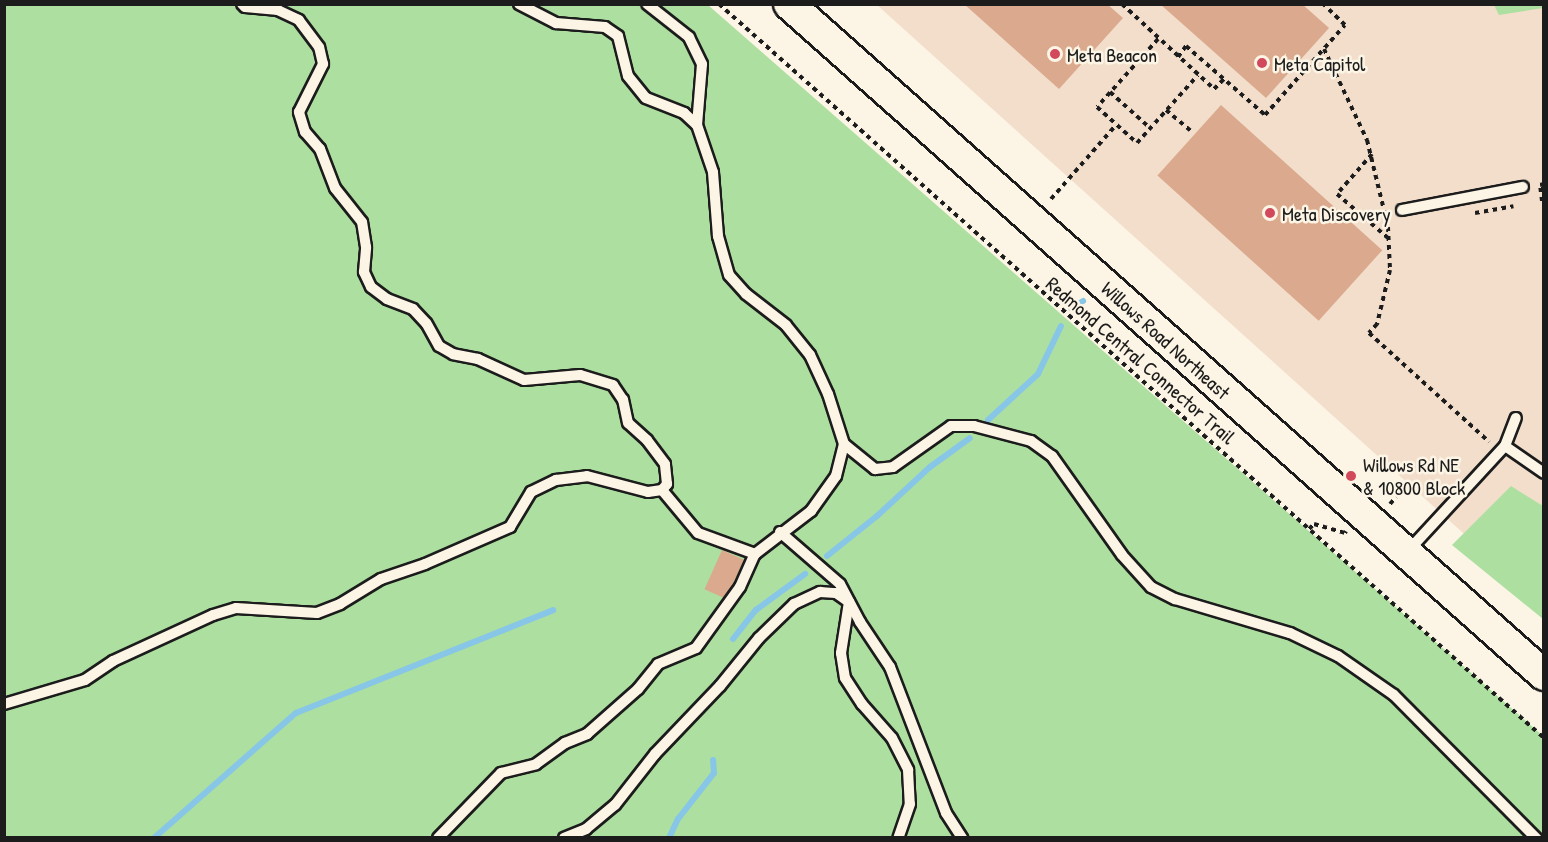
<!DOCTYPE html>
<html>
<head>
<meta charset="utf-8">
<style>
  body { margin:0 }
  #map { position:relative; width:1548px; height:842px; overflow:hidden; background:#fcf5e5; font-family:"Patrick Hand",sans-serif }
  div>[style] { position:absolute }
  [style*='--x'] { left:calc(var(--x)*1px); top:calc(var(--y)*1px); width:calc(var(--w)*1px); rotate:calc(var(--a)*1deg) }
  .built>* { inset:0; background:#f2decb }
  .green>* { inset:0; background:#addfa0 }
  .stream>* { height:6px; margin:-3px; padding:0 3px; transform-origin:3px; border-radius:3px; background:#87c6e7 }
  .building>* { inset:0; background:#dba98d; transform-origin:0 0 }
  .path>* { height:4px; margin-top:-2px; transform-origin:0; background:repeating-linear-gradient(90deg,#1c1c1c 0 4.5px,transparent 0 9px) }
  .roads { filter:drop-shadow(2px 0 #1c1c1c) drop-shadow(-2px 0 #1c1c1c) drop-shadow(0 2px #1c1c1c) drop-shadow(0 -2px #1c1c1c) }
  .service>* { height:10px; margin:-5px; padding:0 5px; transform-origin:5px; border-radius:5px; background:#fcf5e5 }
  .secondary>* { height:30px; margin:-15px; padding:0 15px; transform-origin:15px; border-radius:15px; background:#fcf5e5 }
  .dots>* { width:16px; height:16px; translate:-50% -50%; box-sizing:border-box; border:3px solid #fcf5e5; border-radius:50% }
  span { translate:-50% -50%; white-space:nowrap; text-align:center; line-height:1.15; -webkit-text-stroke:5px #fcf5e5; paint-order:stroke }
  .poi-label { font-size:20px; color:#1c1c1c }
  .left { translate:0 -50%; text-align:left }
  .street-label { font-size:20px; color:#1c1c1c }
  .frame { position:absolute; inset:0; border:6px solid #1c1c1c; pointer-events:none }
</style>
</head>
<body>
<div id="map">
  <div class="built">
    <i style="clip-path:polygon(877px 5px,1543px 5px,1543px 605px)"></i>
  </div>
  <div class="green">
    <i style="clip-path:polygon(5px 5px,708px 5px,1543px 736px,1543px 837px,5px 838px)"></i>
    <i style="clip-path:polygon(1494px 5px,1543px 5px,1543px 8px,1499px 15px)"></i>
    <i style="clip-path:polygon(1511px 486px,1543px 506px,1543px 619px,1452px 545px)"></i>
  </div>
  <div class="stream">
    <i style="--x:1071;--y:308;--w:14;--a:-30"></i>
    <i style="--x:988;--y:420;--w:68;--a:-42.6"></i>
    <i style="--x:1038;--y:374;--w:53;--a:-64.4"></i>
    <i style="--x:827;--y:556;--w:64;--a:-38.7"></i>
    <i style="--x:877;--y:516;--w:72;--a:-42.8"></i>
    <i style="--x:930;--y:467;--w:49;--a:-35.9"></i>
    <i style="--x:733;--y:639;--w:37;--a:-52"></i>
    <i style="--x:756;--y:610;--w:61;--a:-36.3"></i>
    <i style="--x:154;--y:838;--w:189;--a:-41.4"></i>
    <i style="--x:296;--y:713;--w:277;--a:-21.8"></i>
    <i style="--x:669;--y:838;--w:21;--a:-65"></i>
    <i style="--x:678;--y:819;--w:58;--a:-52"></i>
    <i style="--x:714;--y:773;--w:13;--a:-94"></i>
  </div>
  <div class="building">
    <i style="clip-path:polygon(964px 4px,1107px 4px,1123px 18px,1059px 89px)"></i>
    <i style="clip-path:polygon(1160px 4px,1302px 4px,1329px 28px,1266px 98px)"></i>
    <i style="left:1221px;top:105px;width:217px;height:95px;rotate:42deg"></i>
    <i style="left:722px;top:550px;width:24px;height:43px;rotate:24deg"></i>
  </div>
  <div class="path">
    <i style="--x:719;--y:4;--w:1104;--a:41.66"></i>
    <i style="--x:1122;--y:4;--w:125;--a:42.7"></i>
    <i style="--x:1214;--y:89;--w:14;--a:-45"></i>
    <i style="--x:1158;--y:39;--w:91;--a:131.9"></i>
    <i style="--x:1097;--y:107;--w:54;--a:42"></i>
    <i style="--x:1137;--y:143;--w:91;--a:-48.1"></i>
    <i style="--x:1324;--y:49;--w:101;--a:64.7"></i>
    <i style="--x:1367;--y:140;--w:89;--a:76.4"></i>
    <i style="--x:1388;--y:227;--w:43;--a:87.3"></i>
    <i style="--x:1390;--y:270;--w:56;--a:103.5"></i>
    <i style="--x:1377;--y:324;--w:12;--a:132"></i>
    <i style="--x:1369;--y:333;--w:162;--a:42.2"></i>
    <i style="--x:1178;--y:57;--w:14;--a:-54"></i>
    <i style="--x:1186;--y:46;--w:105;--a:41.1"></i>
    <i style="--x:1265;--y:115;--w:120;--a:-48.4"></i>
    <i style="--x:1345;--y:25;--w:30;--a:-136"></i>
    <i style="--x:1110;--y:92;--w:54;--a:42"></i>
    <i style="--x:1166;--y:110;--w:35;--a:40"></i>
    <i style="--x:1372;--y:154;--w:53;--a:131.2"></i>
    <i style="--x:1337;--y:194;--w:67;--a:40.8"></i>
    <i style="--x:1051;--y:199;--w:98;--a:-48.7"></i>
    <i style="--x:1542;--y:201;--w:16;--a:-97"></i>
    <i style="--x:1540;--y:185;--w:4;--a:-14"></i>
    <i style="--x:1475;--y:213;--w:39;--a:-10"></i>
    <i style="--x:1390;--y:504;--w:9;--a:-49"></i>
    <i style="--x:1309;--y:529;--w:7;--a:-45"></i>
    <i style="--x:1314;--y:524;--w:32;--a:16"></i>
    <i style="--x:1345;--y:533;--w:2;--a:-63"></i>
  </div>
  <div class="roads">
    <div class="service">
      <i style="--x:519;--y:4;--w:42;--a:27.2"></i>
      <i style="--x:556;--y:23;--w:49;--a:4.7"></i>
      <i style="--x:605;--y:27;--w:16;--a:35"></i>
      <i style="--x:618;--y:36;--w:41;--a:76"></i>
      <i style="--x:628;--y:76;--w:28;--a:51"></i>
      <i style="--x:646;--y:98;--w:41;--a:21.5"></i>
      <i style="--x:684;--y:113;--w:18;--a:43"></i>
      <i style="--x:1402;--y:210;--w:123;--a:-10.8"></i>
      <i style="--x:844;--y:444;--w:40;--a:39"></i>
      <i style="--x:875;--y:469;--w:18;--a:-6"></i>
      <i style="--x:893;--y:467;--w:71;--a:-35.3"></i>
      <i style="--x:951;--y:426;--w:23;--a:0"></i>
      <i style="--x:974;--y:426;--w:59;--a:14.7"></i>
      <i style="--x:1031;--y:441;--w:26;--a:36"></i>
      <i style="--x:1052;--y:456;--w:121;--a:54.7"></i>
      <i style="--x:1122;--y:555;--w:43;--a:47.8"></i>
      <i style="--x:1151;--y:587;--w:27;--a:27"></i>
      <i style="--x:1175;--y:599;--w:120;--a:16.5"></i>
      <i style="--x:1290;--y:633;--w:53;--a:25.6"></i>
      <i style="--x:1338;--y:656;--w:68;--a:34.9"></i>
      <i style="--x:1394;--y:695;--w:202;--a:45.2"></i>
      <i style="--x:1505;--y:446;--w:47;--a:34.7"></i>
      <i style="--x:662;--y:490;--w:56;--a:50.1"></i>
      <i style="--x:698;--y:533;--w:61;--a:20.2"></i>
      <i style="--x:780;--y:532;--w:79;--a:40.9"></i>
      <i style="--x:840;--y:584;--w:43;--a:62.2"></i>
      <i style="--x:860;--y:622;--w:54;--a:56.3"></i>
      <i style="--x:890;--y:667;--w:156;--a:69"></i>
      <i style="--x:946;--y:813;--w:30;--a:57"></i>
      <i style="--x:1408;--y:551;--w:143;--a:-47.3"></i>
      <i style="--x:1505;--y:446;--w:30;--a:-69"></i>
      <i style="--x:4;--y:704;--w:84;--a:-16.5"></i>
      <i style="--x:85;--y:680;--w:34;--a:-34"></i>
      <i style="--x:113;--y:661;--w:110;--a:-24.7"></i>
      <i style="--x:213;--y:615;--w:24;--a:-17"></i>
      <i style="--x:236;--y:608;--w:81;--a:3.5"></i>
      <i style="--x:317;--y:613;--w:25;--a:-21"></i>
      <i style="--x:340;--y:604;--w:48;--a:-31.4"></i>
      <i style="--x:381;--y:579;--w:46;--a:-18.8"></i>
      <i style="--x:425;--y:564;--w:93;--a:-23.5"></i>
      <i style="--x:510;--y:527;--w:41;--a:-59"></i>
      <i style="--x:531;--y:492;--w:28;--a:-26"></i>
      <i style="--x:556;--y:480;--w:31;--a:-7"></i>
      <i style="--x:587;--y:476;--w:63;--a:14.7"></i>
      <i style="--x:648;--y:492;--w:14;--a:-8"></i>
      <i style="--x:662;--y:490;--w:8;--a:-50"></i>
      <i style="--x:667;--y:484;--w:20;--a:-96"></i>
      <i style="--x:665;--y:464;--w:30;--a:-127"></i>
      <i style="--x:647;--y:440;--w:25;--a:-138"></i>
      <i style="--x:628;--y:423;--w:24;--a:-102"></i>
      <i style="--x:623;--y:400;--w:18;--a:-124"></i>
      <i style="--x:613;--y:385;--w:34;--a:-163"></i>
      <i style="--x:580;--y:375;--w:56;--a:174.9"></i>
      <i style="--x:524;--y:380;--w:51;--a:-155.5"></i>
      <i style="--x:478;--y:359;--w:25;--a:-169"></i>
      <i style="--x:453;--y:354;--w:16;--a:-150"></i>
      <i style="--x:439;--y:346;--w:26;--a:-119"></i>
      <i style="--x:426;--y:323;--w:19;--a:-133"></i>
      <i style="--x:413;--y:309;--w:28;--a:-159"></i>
      <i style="--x:387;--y:299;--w:20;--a:-143"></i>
      <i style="--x:371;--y:287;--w:17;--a:-115"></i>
      <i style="--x:364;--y:272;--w:25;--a:-85"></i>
      <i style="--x:366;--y:247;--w:25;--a:-99"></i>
      <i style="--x:362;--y:222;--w:43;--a:-128.5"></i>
      <i style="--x:335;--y:188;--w:42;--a:-111"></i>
      <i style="--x:320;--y:149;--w:23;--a:-131"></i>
      <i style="--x:305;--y:132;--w:21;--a:-107"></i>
      <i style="--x:299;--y:112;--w:54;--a:-63.4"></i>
      <i style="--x:323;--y:64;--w:17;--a:-103"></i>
      <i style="--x:319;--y:47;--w:34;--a:-127"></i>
      <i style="--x:299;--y:20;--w:23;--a:-155"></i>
      <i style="--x:278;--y:10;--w:33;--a:-175"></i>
      <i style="--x:245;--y:7;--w:4;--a:-135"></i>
      <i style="--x:438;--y:838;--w:91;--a:-45.9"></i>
      <i style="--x:501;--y:773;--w:36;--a:-14"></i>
      <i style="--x:536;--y:764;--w:36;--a:-36"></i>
      <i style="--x:565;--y:743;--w:24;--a:-22"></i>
      <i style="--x:587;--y:734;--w:68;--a:-41.4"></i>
      <i style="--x:638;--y:689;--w:32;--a:-51"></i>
      <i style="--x:658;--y:664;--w:41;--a:-22.8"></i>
      <i style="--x:696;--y:648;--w:75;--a:-54.2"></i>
      <i style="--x:740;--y:587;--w:36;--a:-66"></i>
      <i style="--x:755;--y:554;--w:71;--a:-37.5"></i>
      <i style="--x:811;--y:511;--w:43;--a:-54.5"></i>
      <i style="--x:836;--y:476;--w:33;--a:-76"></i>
      <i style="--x:844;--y:444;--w:52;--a:-107.7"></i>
      <i style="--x:828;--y:394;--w:43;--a:-114.8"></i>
      <i style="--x:810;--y:355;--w:38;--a:-129"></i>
      <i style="--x:786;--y:325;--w:51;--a:-142.2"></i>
      <i style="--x:746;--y:294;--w:25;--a:-132"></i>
      <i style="--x:729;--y:275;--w:41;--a:-105.8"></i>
      <i style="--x:718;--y:236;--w:64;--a:-94.5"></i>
      <i style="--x:713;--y:172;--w:50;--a:-108.8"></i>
      <i style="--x:697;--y:125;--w:61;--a:-85.3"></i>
      <i style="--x:702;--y:64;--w:30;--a:-116"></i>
      <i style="--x:689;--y:37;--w:53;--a:-141.8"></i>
      <i style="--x:564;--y:838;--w:24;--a:-22"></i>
      <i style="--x:586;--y:829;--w:38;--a:-40"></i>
      <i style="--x:615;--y:805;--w:65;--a:-51.9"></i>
      <i style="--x:655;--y:754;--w:94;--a:-46.3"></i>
      <i style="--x:720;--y:686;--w:62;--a:-50.9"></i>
      <i style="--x:759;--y:638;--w:49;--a:-44.2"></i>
      <i style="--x:794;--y:604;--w:29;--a:-25"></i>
      <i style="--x:820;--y:592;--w:16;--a:4"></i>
      <i style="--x:836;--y:593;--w:16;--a:35"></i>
      <i style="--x:849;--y:602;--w:52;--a:98.9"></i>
      <i style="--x:841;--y:653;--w:25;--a:81"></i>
      <i style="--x:845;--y:678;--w:31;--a:57"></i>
      <i style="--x:862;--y:704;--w:45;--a:48.6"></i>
      <i style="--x:892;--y:738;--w:36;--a:63"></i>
      <i style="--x:908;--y:770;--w:34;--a:87"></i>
      <i style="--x:910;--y:804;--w:36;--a:109"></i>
    </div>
    <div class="secondary">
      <i style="--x:789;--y:4;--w:1010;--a:41.63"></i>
    </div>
  </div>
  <div class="dots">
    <i style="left:1055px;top:54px;background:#d1495b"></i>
    <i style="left:1262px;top:63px;background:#d1495b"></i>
    <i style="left:1270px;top:213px;background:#d1495b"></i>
    <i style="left:1351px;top:476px;background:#d1495b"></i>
  </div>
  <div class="poi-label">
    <span class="left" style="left:1067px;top:54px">Meta Beacon</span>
    <span class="left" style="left:1274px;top:63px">Meta Capitol</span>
    <span class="left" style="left:1282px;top:213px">Meta Discovery</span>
    <span class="left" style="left:1363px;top:476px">Willows Rd NE<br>&amp; 10800 Block</span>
  </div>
  <div class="street-label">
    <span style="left:1166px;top:340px;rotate:42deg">Willows Road Northeast</span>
    <span style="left:1141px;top:360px;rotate:41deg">Redmond Central Connector Trail</span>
  </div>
  <div class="frame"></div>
</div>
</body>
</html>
